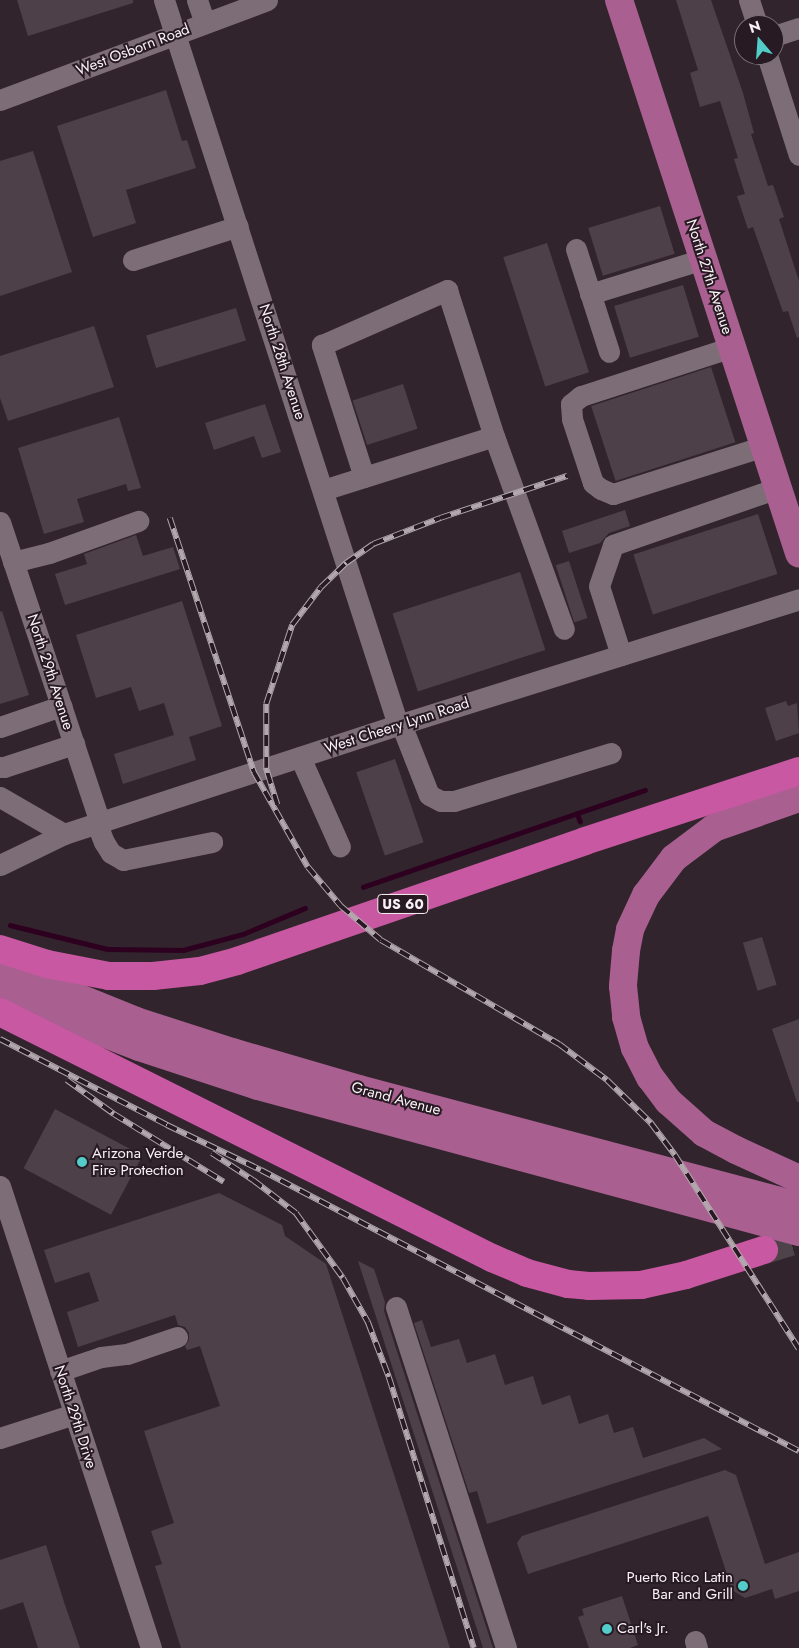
<!DOCTYPE html>
<html>
<head>
<meta charset="utf-8">
<style>
  body { margin:0 }
  #map { position:relative; width:799px; height:1648px; overflow:hidden; background:#31242c; font-family:Jost,sans-serif }
  div>[style] { position:absolute }
  [style*='--x'] { left:calc(var(--x)*1px); top:calc(var(--y)*1px); width:calc(var(--w)*1px); rotate:calc(var(--a)*1deg) }
  .stream>* { height:4.5px; margin:-2.25px; padding:0 2.25px; transform-origin:2.25px; border-radius:2.25px; background:#2d0020 }
  .building>* { inset:0; background:#4e4048; transform-origin:0 0 }
  .highway-tunnel>* { height:28px; margin-top:-14px; transform-origin:0; background:repeating-linear-gradient(90deg,#4f434a 0 28px,transparent 0 42px) }
  .minor>* { height:21px; margin:-10.5px; padding:0 10.5px; transform-origin:10.5px; border-radius:10.5px; background:#7d6d76 }
  .major>* { height:28px; margin:-14px; padding:0 14px; transform-origin:14px; border-radius:14px; background:#a96090 }
  .highway>* { height:28px; margin:-14px; padding:0 14px; transform-origin:14px; border-radius:14px; background:#c758a1 }
  .rail>* { height:5.5px; margin-top:-2.75px; transform-origin:0; background:repeating-linear-gradient(90deg,#271a22 0 11px,#b2a7ad 0 22px); box-sizing:border-box; border-block:1px solid #b2a7ad }
  .dots>* { width:14px; height:14px; translate:-50% -50%; box-sizing:border-box; border:2px solid #271a22; border-radius:50% }
  span { translate:-50% -50%; white-space:nowrap; text-align:center; line-height:1.15; -webkit-text-stroke:4px #271a22; paint-order:stroke }
  .shield-label span { padding:1px 4px; background:#271a22; border:1px solid; border-radius:4px; -webkit-text-stroke-width:0 }
  .shield-label { font-size:14px; color:#faf1f6; font-weight:700 }
  .street-label { font-size:15px; color:#faf1f6 }
  .poi-label { font-size:15px; color:#faf1f6 }
  .left { translate:0 -50%; text-align:left }
  .right { translate:-100% -50%; text-align:right }
  .north { position:absolute; left:734px; top:15px; width:50px; height:50px; box-sizing:border-box; background:#271a22; border:1px solid #7b7077; border-radius:50%; rotate:342deg; font-size:14px; font-weight:700; line-height:20px; text-align:center; color:#faf1f6 }
  .north::after { content:''; display:block; margin:auto; width:18px; height:22px; background:#53cdca; clip-path:polygon(50% 0,100% 100%,50% 72%,0 100%) }
</style>
</head>
<body>
<div id="map">
  <div class="stream">
    <i style="--x:577;--y:813;--w:9;--a:69"></i>
    <i style="--x:363;--y:887;--w:298;--a:-19"></i>
    <i style="--x:10;--y:925;--w:101;--a:13.8"></i>
    <i style="--x:108;--y:949;--w:75;--a:0.8"></i>
    <i style="--x:183;--y:950;--w:62;--a:-14.9"></i>
    <i style="--x:243;--y:934;--w:67;--a:-22.8"></i>
  </div>
  <div class="building">
    <i style="clip-path:polygon(17px 0,133px 0,133px 3px,28px 36px)"></i>
    <i style="clip-path:polygon(676px 0,711px 0,743px 93px,754px 133px,751px 134px,768px 186px,773px 185px,784px 217px,779px 219px,799px 281px,799px 337px,797px 338px,788px 311px,783px 312px,753px 227px,748px 229px,737px 196px,745px 194px,734px 159px,738px 158px,720px 101px,700px 107px,690px 73px,698px 70px)"></i>
    <i style="clip-path:polygon(166px 90px,182px 141px,187px 140px,196px 168px,126px 190px,136px 223px,93px 237px,57px 126px)"></i>
    <i style="clip-path:polygon(33px 151px,72px 272px,0 296px,0 161px)"></i>
    <i style="left:660px;top:206px;width:50px;height:75px;rotate:73deg"></i>
    <i style="left:547px;top:243px;width:136px;height:46px;rotate:72deg"></i>
    <i style="left:683px;top:285px;width:54px;height:72px;rotate:73deg"></i>
    <i style="left:236px;top:308px;width:34px;height:94px;rotate:73deg"></i>
    <i style="clip-path:polygon(94px 326px,114px 387px,8px 421px,0 398px,0 356px)"></i>
    <i style="left:711px;top:367px;width:79px;height:126px;rotate:72deg"></i>
    <i style="left:403px;top:384px;width:47px;height:53px;rotate:72deg"></i>
    <i style="clip-path:polygon(265px 404px,281px 452px,262px 458px,254px 436px,214px 450px,205px 423px)"></i>
    <i style="clip-path:polygon(119px 417px,141px 488px,128px 491px,126px 484px,77px 499px,84px 522px,44px 534px,18px 448px)"></i>
    <i style="clip-path:polygon(625px 510px,630px 526px,609px 533px,600px 543px,569px 553px,562px 531px)"></i>
    <i style="left:758px;top:514px;width:63px;height:131px;rotate:72deg"></i>
    <i style="clip-path:polygon(136px 535px,143px 556px,173px 547px,180px 569px,65px 605px,55px 574px,87px 564px,84px 554px)"></i>
    <i style="left:569px;top:561px;width:60px;height:14px;rotate:72deg"></i>
    <i style="left:520px;top:572px;width:82px;height:134px;rotate:72deg"></i>
    <i style="clip-path:polygon(182px 601px,222px 726px,189px 737px,196px 760px,123px 784px,114px 754px,174px 735px,164px 703px,139px 711px,131px 687px,96px 698px,76px 635px)"></i>
    <i style="clip-path:polygon(2px 611px,29px 695px,0 704px,0 612px)"></i>
    <i style="clip-path:polygon(786px 701px,788px 706px,797px 703px,799px 733px,776px 741px,765px 708px)"></i>
    <i style="left:395px;top:759px;width:88px;height:41px;rotate:71deg"></i>
    <i style="left:762px;top:937px;width:50px;height:20px;rotate:73deg"></i>
    <i style="clip-path:polygon(799px 1019px,799px 1102px,797px 1102px,772px 1029px)"></i>
    <i style="left:55px;top:1109px;width:99px;height:67px;rotate:28deg"></i>
    <i style="clip-path:polygon(219px 1193px,282px 1225px,285px 1236px,326px 1264px,450px 1648px,181px 1648px,155px 1566px,162px 1564px,151px 1531px,174px 1523px,144px 1431px,220px 1406px,200px 1346px,187px 1350px,185px 1346px,189px 1340px,189px 1333px,185px 1327px,178px 1325px,175px 1315px,78px 1347px,67px 1312px,99px 1301px,89px 1272px,55px 1283px,44px 1250px)"></i>
    <i style="clip-path:polygon(358px 1261px,374px 1269px,385px 1302px,384px 1311px,493px 1648px,483px 1648px)"></i>
    <i style="clip-path:polygon(422px 1320px,431px 1347px,459px 1339px,467px 1363px,495px 1354px,505px 1385px,533px 1376px,542px 1405px,570px 1395px,579px 1424px,608px 1414px,614px 1433px,633px 1427px,643px 1458px,704px 1438px,722px 1449px,487px 1524px,477px 1491px,469px 1493px,414px 1323px)"></i>
    <i style="clip-path:polygon(725px 1470px,736px 1475px,765px 1564px,799px 1552px,799px 1591px,775px 1599px,772px 1589px,745px 1598px,732px 1590px,708px 1516px,528px 1574px,517px 1543px,522px 1536px)"></i>
    <i style="clip-path:polygon(46px 1545px,65px 1605px,80px 1648px,38px 1648px,23px 1602px,0 1610px,0 1560px)"></i>
    <i style="clip-path:polygon(622px 1596px,638px 1645px,630px 1648px,589px 1648px,578px 1617px,584px 1615px,582px 1609px)"></i>
  </div>
  <div class="highway-tunnel">
    <i style="--x:764;--y:1250;--w:37;--a:-17"></i>
  </div>
  <div class="minor">
    <i style="--x:164;--y:0;--w:762;--a:72.11"></i>
    <i style="--x:197;--y:0;--w:24;--a:71"></i>
    <i style="--x:749;--y:0;--w:26;--a:72"></i>
    <i style="--x:774;--y:36;--w:26;--a:-18"></i>
    <i style="--x:767;--y:55;--w:105;--a:72.3"></i>
    <i style="--x:0;--y:100;--w:285;--a:-20.5"></i>
    <i style="--x:576;--y:249;--w:108;--a:72.2"></i>
    <i style="--x:133;--y:260;--w:110;--a:-17.9"></i>
    <i style="--x:590;--y:294;--w:118;--a:-17.2"></i>
    <i style="--x:732;--y:347;--w:159;--a:162"></i>
    <i style="--x:581;--y:396;--w:13;--a:141"></i>
    <i style="--x:571;--y:404;--w:15;--a:86"></i>
    <i style="--x:572;--y:419;--w:67;--a:71.8"></i>
    <i style="--x:593;--y:483;--w:10;--a:37"></i>
    <i style="--x:601;--y:489;--w:13;--a:23"></i>
    <i style="--x:613;--y:494;--w:158;--a:-17.6"></i>
    <i style="--x:364;--y:477;--w:139;--a:-107.7"></i>
    <i style="--x:322;--y:345;--w:137;--a:-23.7"></i>
    <i style="--x:447;--y:290;--w:153;--a:72.2"></i>
    <i style="--x:323;--y:490;--w:179;--a:-17.5"></i>
    <i style="--x:494;--y:436;--w:205;--a:70.1"></i>
    <i style="--x:0;--y:522;--w:317;--a:71.6"></i>
    <i style="--x:13;--y:562;--w:37;--a:-14"></i>
    <i style="--x:49;--y:553;--w:95;--a:-19.8"></i>
    <i style="--x:621;--y:655;--w:72;--a:-107.7"></i>
    <i style="--x:599;--y:586;--w:43;--a:-71.1"></i>
    <i style="--x:613;--y:545;--w:175;--a:-19.1"></i>
    <i style="--x:401;--y:724;--w:76;--a:68.5"></i>
    <i style="--x:429;--y:795;--w:13;--a:27"></i>
    <i style="--x:441;--y:801;--w:13;--a:0"></i>
    <i style="--x:454;--y:801;--w:164;--a:-17"></i>
    <i style="--x:0;--y:727;--w:65;--a:-19"></i>
    <i style="--x:300;--y:757;--w:98;--a:66"></i>
    <i style="--x:0;--y:767;--w:4;--a:0"></i>
    <i style="--x:4;--y:767;--w:74;--a:-18.2"></i>
    <i style="--x:0;--y:797;--w:74;--a:30"></i>
    <i style="--x:97;--y:824;--w:19;--a:69"></i>
    <i style="--x:104;--y:842;--w:13;--a:58"></i>
    <i style="--x:111;--y:853;--w:14;--a:30"></i>
    <i style="--x:123;--y:860;--w:91;--a:-11.4"></i>
    <i style="--x:0;--y:865;--w:71;--a:-25.8"></i>
    <i style="--x:64;--y:834;--w:354;--a:-18.1"></i>
    <i style="--x:401;--y:724;--w:417;--a:-17.4"></i>
    <i style="--x:0;--y:1186;--w:486;--a:71.9"></i>
    <i style="--x:396;--y:1307;--w:358;--a:72.1"></i>
    <i style="--x:60;--y:1371;--w:43;--a:-18.9"></i>
    <i style="--x:101;--y:1357;--w:26;--a:-7"></i>
    <i style="--x:127;--y:1354;--w:53;--a:-18.8"></i>
    <i style="--x:0;--y:1438;--w:78;--a:-18"></i>
    <i style="--x:695;--y:1641;--w:7;--a:74"></i>
  </div>
  <div class="major">
    <i style="--x:619;--y:0;--w:582;--a:71.97"></i>
    <i style="--x:799;--y:798;--w:90;--a:160.6"></i>
    <i style="--x:714;--y:828;--w:50;--a:143.1"></i>
    <i style="--x:674;--y:858;--w:46;--a:127.1"></i>
    <i style="--x:646;--y:895;--w:38;--a:115"></i>
    <i style="--x:630;--y:930;--w:21;--a:101"></i>
    <i style="--x:626;--y:951;--w:35;--a:95"></i>
    <i style="--x:623;--y:986;--w:31;--a:84"></i>
    <i style="--x:626;--y:1017;--w:32;--a:74"></i>
    <i style="--x:635;--y:1048;--w:33;--a:63"></i>
    <i style="--x:650;--y:1077;--w:30;--a:53"></i>
    <i style="--x:668;--y:1101;--w:48;--a:41.6"></i>
    <i style="--x:704;--y:1133;--w:36;--a:28"></i>
    <i style="--x:736;--y:1150;--w:69;--a:24.7"></i>
    <i style="--x:0;--y:966;--w:147;--a:22"></i>
    <i style="--x:136;--y:1021;--w:101;--a:17.9"></i>
    <i style="--x:232;--y:1052;--w:132;--a:16.2"></i>
    <i style="--x:359;--y:1089;--w:455;--a:14.9"></i>
    <i style="--x:0;--y:993;--w:149;--a:21.2"></i>
    <i style="--x:139;--y:1047;--w:125;--a:18.1"></i>
    <i style="--x:258;--y:1086;--w:560;--a:15.1"></i>
  </div>
  <div class="highway">
    <i style="--x:0;--y:949;--w:49;--a:17.7"></i>
    <i style="--x:47;--y:964;--w:63;--a:11"></i>
    <i style="--x:109;--y:976;--w:44;--a:0"></i>
    <i style="--x:153;--y:976;--w:47;--a:-6.1"></i>
    <i style="--x:200;--y:971;--w:38;--a:-15"></i>
    <i style="--x:237;--y:961;--w:368;--a:-19"></i>
    <i style="--x:585;--y:841;--w:225;--a:-18.1"></i>
    <i style="--x:0;--y:1012;--w:550;--a:26.57"></i>
    <i style="--x:492;--y:1258;--w:38;--a:23"></i>
    <i style="--x:527;--y:1273;--w:42;--a:15"></i>
    <i style="--x:568;--y:1284;--w:21;--a:5"></i>
    <i style="--x:589;--y:1286;--w:52;--a:-1.1"></i>
    <i style="--x:641;--y:1285;--w:46;--a:-12.5"></i>
    <i style="--x:686;--y:1275;--w:82;--a:-17.8"></i>
  </div>
  <div class="rail">
    <i style="--x:170;--y:518;--w:268;--a:71.7"></i>
    <i style="--x:254;--y:772;--w:109;--a:60.4"></i>
    <i style="--x:308;--y:867;--w:51;--a:49.8"></i>
    <i style="--x:341;--y:906;--w:52;--a:40.4"></i>
    <i style="--x:381;--y:940;--w:206;--a:30.3"></i>
    <i style="--x:559;--y:1044;--w:60;--a:36.9"></i>
    <i style="--x:607;--y:1080;--w:62;--a:44.3"></i>
    <i style="--x:651;--y:1123;--w:40;--a:53"></i>
    <i style="--x:675;--y:1155;--w:230;--a:57.4"></i>
    <i style="--x:277;--y:805;--w:39;--a:-107"></i>
    <i style="--x:266;--y:768;--w:64;--a:-90"></i>
    <i style="--x:266;--y:704;--w:83;--a:-71.8"></i>
    <i style="--x:292;--y:625;--w:48;--a:-52.7"></i>
    <i style="--x:321;--y:587;--w:35;--a:-44"></i>
    <i style="--x:346;--y:563;--w:33;--a:-35"></i>
    <i style="--x:373;--y:544;--w:72;--a:-21.2"></i>
    <i style="--x:440;--y:518;--w:134;--a:-18.3"></i>
    <i style="--x:0;--y:1039;--w:188;--a:27.2"></i>
    <i style="--x:167;--y:1125;--w:104;--a:25.6"></i>
    <i style="--x:261;--y:1170;--w:607;--a:27.58"></i>
    <i style="--x:67;--y:1080;--w:58;--a:35.9"></i>
    <i style="--x:114;--y:1114;--w:129;--a:31.7"></i>
    <i style="--x:212;--y:1153;--w:49;--a:33.4"></i>
    <i style="--x:253;--y:1180;--w:54;--a:37.5"></i>
    <i style="--x:296;--y:1213;--w:80;--a:54.1"></i>
    <i style="--x:343;--y:1278;--w:51;--a:60.4"></i>
    <i style="--x:368;--y:1322;--w:59;--a:69.1"></i>
    <i style="--x:389;--y:1377;--w:284;--a:72.6"></i>
  </div>
  <div class="dots">
    <i style="left:82px;top:1162px;background:#53cdca"></i>
    <i style="left:743px;top:1586px;background:#53cdca"></i>
    <i style="left:607px;top:1629px;background:#53cdca"></i>
  </div>
  <div class="shield-label">
    <span style="left:403px;top:904px">US 60</span>
  </div>
  <div class="street-label">
    <span style="left:133px;top:50px;rotate:-21deg">West Osborn Road</span>
    <span style="left:709px;top:277px;rotate:72deg">North 27th Avenue</span>
    <span style="left:282px;top:362px;rotate:72deg">North 28th Avenue</span>
    <span style="left:50px;top:672px;rotate:72deg">North 29th Avenue</span>
    <span style="left:397px;top:726px;rotate:-18deg">West Cheery Lynn Road</span>
    <span style="left:396px;top:1099px;rotate:15deg">Grand Avenue</span>
    <span style="left:75px;top:1417px;rotate:72deg">North 29th Drive</span>
  </div>
  <div class="poi-label">
    <span class="left" style="left:92px;top:1162px">Arizona Verde<br>Fire Protection</span>
    <span class="right" style="left:733px;top:1586px">Puerto Rico Latin<br>Bar and Grill</span>
    <span class="left" style="left:617px;top:1629px">Carl's Jr.</span>
  </div>
  <div class="north">N</div>
</div>
</body>
</html>
